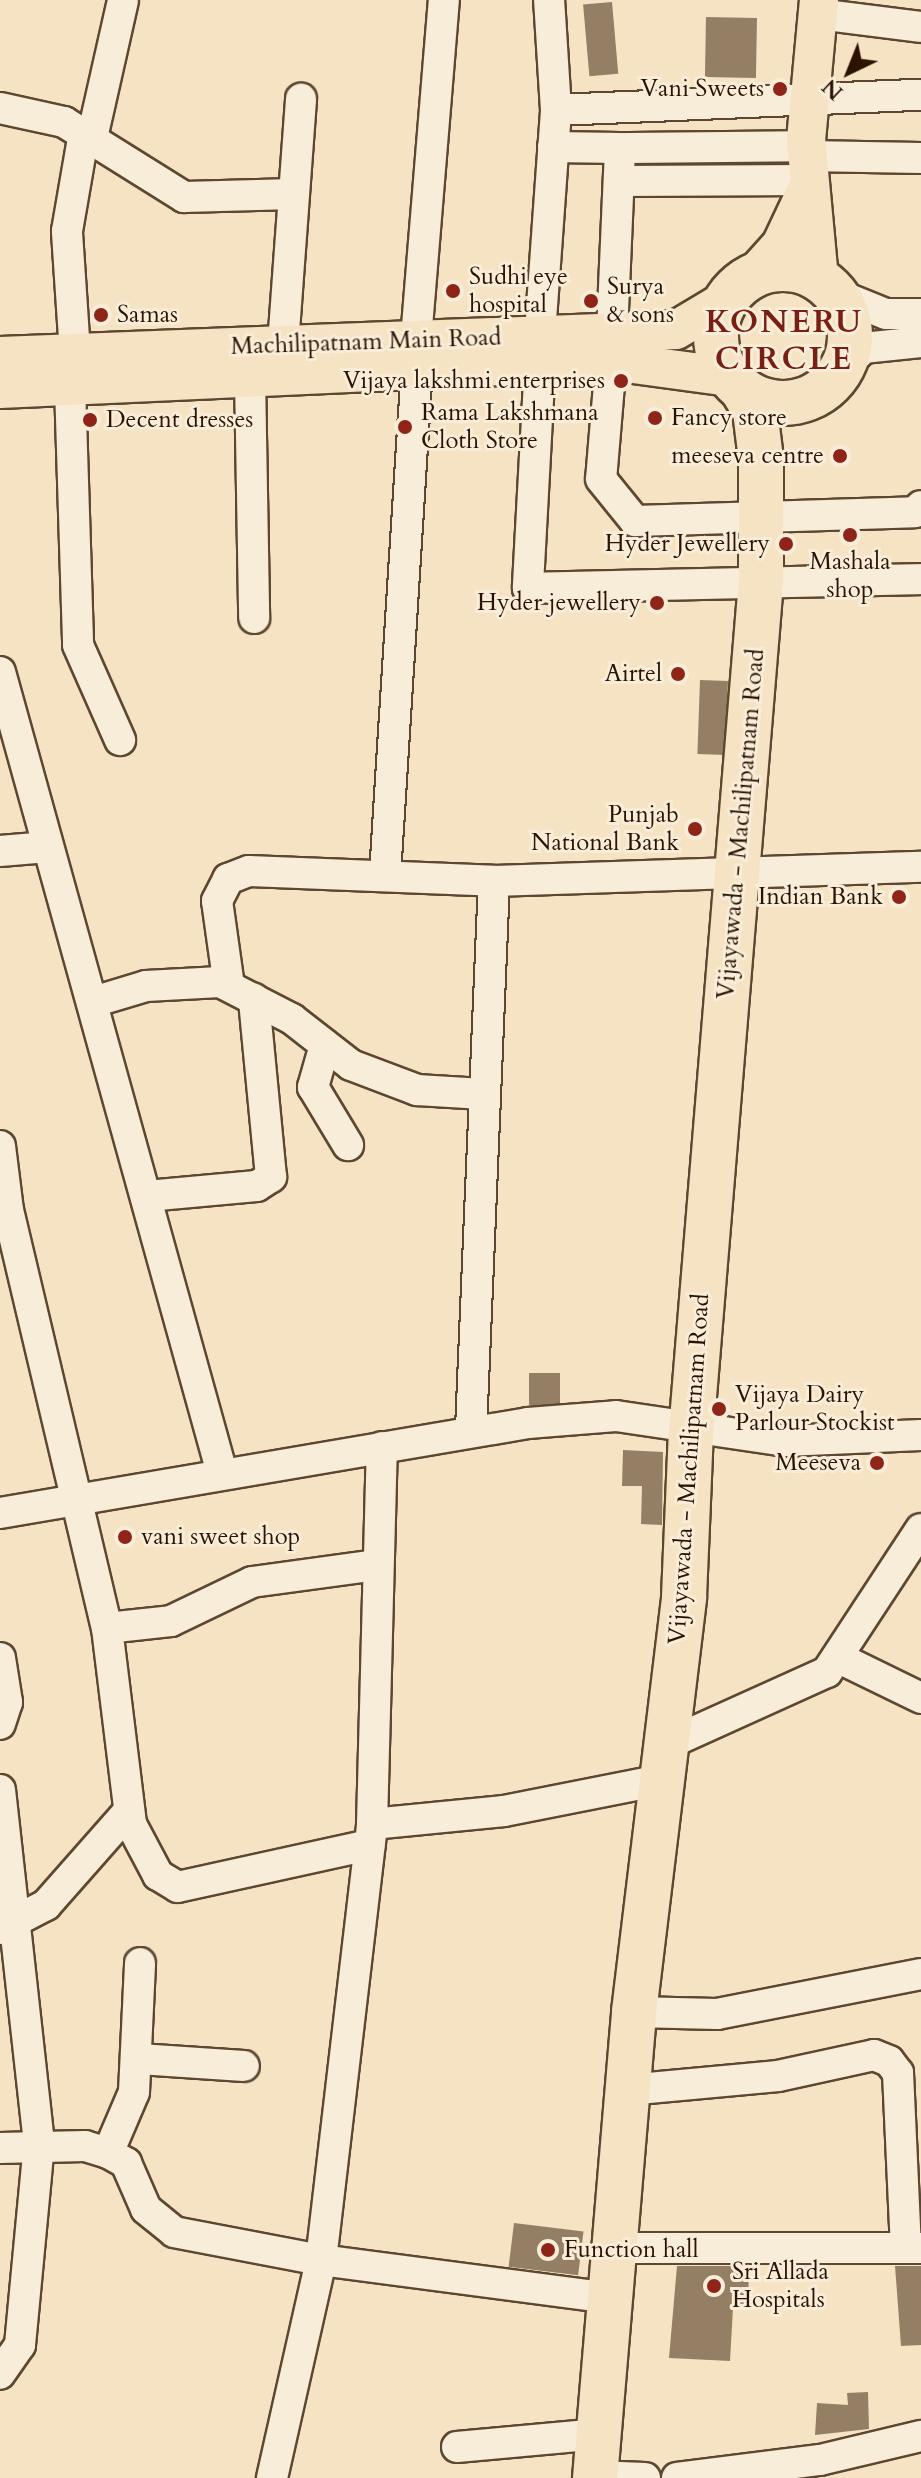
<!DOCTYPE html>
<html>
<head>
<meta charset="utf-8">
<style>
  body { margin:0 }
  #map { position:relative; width:921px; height:2478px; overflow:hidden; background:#f5e3c3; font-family:Cardo,serif }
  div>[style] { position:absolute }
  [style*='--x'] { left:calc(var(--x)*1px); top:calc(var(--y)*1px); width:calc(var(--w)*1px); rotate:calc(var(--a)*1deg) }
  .building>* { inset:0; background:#947f65; transform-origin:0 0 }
  .roads { filter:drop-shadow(2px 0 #5e4731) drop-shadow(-2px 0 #5e4731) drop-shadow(0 2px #5e4731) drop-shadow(0 -2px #5e4731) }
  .minor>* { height:30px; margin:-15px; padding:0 15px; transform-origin:15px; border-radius:15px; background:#f8edd8 }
  .major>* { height:38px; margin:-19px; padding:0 19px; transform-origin:19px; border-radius:19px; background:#f5e3c3 }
  .highway>* { height:44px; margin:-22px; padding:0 22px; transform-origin:22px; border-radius:22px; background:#f5e3c3 }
  .highway>.ring { margin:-22px; padding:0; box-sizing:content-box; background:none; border:44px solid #f5e3c3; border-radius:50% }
  .dots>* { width:22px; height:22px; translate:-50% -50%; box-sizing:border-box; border:4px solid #f8edd8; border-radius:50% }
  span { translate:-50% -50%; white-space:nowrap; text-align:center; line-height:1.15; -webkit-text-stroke:6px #f8edd8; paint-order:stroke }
  .poi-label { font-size:24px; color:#2b1300 }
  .right { translate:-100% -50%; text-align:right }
  .left { translate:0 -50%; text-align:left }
  .street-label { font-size:24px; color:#2b1300 }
  .district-label { font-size:32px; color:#7a1f14; font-weight:700; letter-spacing:2px }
  .north { position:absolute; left:809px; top:32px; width:80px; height:80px; -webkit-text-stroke:6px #f8edd8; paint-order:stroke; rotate:223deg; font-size:22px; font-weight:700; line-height:32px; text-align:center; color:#2b1300 }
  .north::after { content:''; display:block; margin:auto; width:28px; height:36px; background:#2b1300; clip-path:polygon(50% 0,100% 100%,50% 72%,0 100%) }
</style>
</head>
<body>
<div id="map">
  <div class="building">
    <i style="left:612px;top:2px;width:72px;height:29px;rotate:85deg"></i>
    <i style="left:706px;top:17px;width:51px;height:60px;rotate:1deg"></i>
    <i style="left:700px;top:680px;width:28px;height:74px;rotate:2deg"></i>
    <i style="left:529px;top:1373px;width:31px;height:32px"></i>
    <i style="clip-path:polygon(623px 1450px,663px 1452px,662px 1525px,641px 1524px,642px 1486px,622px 1486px)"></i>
    <i style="left:514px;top:2223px;width:70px;height:44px;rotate:7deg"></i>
    <i style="clip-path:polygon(677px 2266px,749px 2266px,748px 2308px,733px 2308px,730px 2361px,669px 2358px)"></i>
    <i style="clip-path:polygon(895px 2266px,921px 2266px,921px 2345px,901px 2346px)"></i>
    <i style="clip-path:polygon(868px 2392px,869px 2429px,815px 2435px,817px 2403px,848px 2405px,847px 2393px)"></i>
  </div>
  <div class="roads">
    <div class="minor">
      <i style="--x:818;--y:14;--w:104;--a:7.2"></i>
      <i style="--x:0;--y:108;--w:66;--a:12.3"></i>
      <i style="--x:64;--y:122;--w:142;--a:32"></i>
      <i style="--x:184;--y:197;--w:110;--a:-1.6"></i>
      <i style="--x:556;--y:110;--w:365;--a:-2.4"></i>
      <i style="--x:92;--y:138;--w:141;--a:-77.3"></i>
      <i style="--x:553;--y:147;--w:67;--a:0.9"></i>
      <i style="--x:807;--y:156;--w:114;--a:1"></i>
      <i style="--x:622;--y:181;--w:186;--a:-0.3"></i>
      <i style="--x:836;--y:294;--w:54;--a:21.8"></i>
      <i style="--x:886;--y:314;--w:35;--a:0"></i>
      <i style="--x:612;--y:333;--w:185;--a:-87.5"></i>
      <i style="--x:620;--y:148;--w:187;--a:-0.6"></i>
      <i style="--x:540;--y:334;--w:225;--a:-85.9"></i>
      <i style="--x:556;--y:110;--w:110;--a:-93.6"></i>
      <i style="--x:416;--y:339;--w:340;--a:-85.3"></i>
      <i style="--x:283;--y:345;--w:247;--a:-85.8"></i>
      <i style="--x:75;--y:353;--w:122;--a:-93.8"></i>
      <i style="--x:67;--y:231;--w:99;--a:-80.2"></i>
      <i style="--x:611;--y:361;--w:118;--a:94.8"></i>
      <i style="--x:601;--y:479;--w:54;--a:51"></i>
      <i style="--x:635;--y:521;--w:280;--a:-1.8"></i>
      <i style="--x:915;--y:512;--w:8;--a:-45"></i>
      <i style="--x:540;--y:363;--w:225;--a:93.1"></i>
      <i style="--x:528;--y:588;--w:393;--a:-1.3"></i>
      <i style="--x:840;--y:372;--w:33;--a:-46"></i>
      <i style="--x:863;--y:348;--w:58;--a:-5.9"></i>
      <i style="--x:250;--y:377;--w:241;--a:89"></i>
      <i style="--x:70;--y:386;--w:259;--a:88.2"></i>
      <i style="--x:78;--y:645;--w:104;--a:66.1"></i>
      <i style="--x:0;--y:672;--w:831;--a:74.51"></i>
      <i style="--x:0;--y:851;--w:48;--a:-4.8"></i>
      <i style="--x:385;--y:875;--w:509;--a:-86.4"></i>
      <i style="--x:494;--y:881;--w:427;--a:-1.9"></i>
      <i style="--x:229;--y:986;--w:86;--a:-98"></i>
      <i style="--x:217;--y:901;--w:25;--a:-63"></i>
      <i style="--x:228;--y:879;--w:22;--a:-21"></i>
      <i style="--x:249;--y:871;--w:245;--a:2.3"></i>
      <i style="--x:494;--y:881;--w:548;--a:92.4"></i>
      <i style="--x:93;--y:1002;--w:55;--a:-16.8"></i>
      <i style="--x:146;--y:986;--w:74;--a:-3.1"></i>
      <i style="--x:220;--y:982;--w:81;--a:27.2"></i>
      <i style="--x:292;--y:1019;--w:75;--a:37.9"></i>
      <i style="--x:351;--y:1065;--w:71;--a:20.7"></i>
      <i style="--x:417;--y:1090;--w:66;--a:3.5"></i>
      <i style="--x:325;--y:1045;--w:44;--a:105.9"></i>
      <i style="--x:313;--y:1087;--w:68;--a:58.9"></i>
      <i style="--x:0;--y:1146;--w:64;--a:82.9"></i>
      <i style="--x:8;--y:1210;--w:430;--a:76.7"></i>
      <i style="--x:107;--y:1628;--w:197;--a:83"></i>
      <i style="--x:131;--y:1824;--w:58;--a:62.1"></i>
      <i style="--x:158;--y:1875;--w:23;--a:31"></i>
      <i style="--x:178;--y:1887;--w:196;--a:-12.4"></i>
      <i style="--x:147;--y:1196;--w:110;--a:-5.2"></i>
      <i style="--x:257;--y:1186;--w:17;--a:-33"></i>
      <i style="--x:271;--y:1177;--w:179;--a:-95.5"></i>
      <i style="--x:0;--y:1513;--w:536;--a:-9.67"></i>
      <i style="--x:528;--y:1423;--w:88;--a:-4.5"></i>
      <i style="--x:616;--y:1416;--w:171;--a:8.4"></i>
      <i style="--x:785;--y:1441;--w:136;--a:-2.5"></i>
      <i style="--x:107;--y:1628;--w:64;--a:-6.2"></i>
      <i style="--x:171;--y:1621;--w:90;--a:-25.7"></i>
      <i style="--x:252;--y:1582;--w:125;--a:-7.8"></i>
      <i style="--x:0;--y:1658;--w:45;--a:81"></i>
      <i style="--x:7;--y:1702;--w:23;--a:108"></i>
      <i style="--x:839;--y:1658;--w:91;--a:26"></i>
      <i style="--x:663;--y:1746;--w:180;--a:-24.3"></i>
      <i style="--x:827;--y:1672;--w:171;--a:-56.7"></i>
      <i style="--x:0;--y:1790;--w:356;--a:83.7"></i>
      <i style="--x:39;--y:2144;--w:202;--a:95.4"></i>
      <i style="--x:20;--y:2345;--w:35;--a:125"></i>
      <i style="--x:372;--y:1824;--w:133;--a:-5.6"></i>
      <i style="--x:504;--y:1811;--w:160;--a:-11.2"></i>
      <i style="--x:0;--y:1929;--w:52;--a:-27.6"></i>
      <i style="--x:46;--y:1905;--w:124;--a:-48.6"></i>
      <i style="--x:634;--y:2012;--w:83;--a:1.4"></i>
      <i style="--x:717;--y:2014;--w:208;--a:-11.1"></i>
      <i style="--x:139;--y:2059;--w:105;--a:3.8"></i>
      <i style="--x:627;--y:2090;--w:152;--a:-5.3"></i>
      <i style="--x:778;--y:2076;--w:98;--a:-12.3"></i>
      <i style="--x:874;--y:2055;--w:16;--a:22"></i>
      <i style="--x:889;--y:2061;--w:15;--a:53"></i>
      <i style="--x:898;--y:2073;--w:175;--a:87.4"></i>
      <i style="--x:0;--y:2148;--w:85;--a:-1.3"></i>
      <i style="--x:85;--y:2146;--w:24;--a:17"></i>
      <i style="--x:108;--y:2153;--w:21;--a:29"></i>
      <i style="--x:126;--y:2163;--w:50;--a:66.5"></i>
      <i style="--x:146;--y:2209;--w:36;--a:39"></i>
      <i style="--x:174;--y:2232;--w:150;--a:10.8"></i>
      <i style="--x:321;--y:2260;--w:291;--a:7.5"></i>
      <i style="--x:108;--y:2153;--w:66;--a:-66.9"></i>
      <i style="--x:134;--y:2092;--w:129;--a:-87.3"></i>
      <i style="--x:614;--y:2248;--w:307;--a:0"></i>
      <i style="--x:457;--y:2447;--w:143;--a:-5.2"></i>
      <i style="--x:595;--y:2476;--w:50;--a:2.3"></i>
      <i style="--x:272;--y:2478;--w:223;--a:-77.3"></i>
      <i style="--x:321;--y:2260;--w:439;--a:-83.3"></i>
      <i style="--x:372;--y:1824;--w:377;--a:-88.5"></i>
      <i style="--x:677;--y:2478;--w:144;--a:-7.2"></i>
      <i style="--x:820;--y:2460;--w:104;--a:-13.4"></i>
    </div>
    <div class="major">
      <i style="--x:819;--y:0;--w:140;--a:95.3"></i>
      <i style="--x:806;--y:139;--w:141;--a:84.7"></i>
      <i style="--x:755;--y:274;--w:39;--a:-48"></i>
      <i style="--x:781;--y:245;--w:59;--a:-64.7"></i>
      <i style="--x:0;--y:356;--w:676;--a:-2.2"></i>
      <i style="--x:676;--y:330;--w:55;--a:-30.8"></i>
      <i style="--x:0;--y:389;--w:612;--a:-2.62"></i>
      <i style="--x:611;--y:361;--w:119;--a:7.7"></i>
    </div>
    <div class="highway">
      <i class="ring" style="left:716px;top:269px;width:90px;height:90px"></i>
      <i style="--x:595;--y:2478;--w:468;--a:-85.2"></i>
      <i style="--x:634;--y:2012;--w:418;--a:-83.1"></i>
      <i style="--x:684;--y:1597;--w:164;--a:-87.6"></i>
      <i style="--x:691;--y:1433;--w:854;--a:-85.3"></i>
      <i style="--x:761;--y:582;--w:123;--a:-90"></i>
      <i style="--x:761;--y:459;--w:48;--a:-97.1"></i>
      <i style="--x:755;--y:411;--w:23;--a:-121"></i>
    </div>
  </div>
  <div class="dots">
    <i style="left:780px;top:89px;background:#8f2418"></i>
    <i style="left:453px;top:291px;background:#8f2418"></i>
    <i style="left:591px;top:301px;background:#8f2418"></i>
    <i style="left:101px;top:315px;background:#8f2418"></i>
    <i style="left:621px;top:381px;background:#8f2418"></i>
    <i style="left:655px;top:418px;background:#8f2418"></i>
    <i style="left:90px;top:420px;background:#8f2418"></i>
    <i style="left:405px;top:427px;background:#8f2418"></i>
    <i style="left:840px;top:456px;background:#8f2418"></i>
    <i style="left:850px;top:535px;background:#8f2418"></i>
    <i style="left:786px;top:544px;background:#8f2418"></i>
    <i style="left:657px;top:603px;background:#8f2418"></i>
    <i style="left:678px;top:674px;background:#8f2418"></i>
    <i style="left:695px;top:829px;background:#8f2418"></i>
    <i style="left:899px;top:897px;background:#8f2418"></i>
    <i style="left:719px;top:1409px;background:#8f2418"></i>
    <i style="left:877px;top:1463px;background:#8f2418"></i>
    <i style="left:125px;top:1537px;background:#8f2418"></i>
    <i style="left:548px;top:2250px;background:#8f2418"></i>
    <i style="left:714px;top:2286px;background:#8f2418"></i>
  </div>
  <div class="poi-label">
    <span class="right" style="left:764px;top:89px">Vani Sweets</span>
    <span class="left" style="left:469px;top:291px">Sudhi eye<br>hospital</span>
    <span class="left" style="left:607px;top:301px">Surya<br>&amp; sons</span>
    <span class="left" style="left:117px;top:315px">Samas</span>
    <span class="right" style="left:605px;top:381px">Vijaya lakshmi enterprises</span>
    <span class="left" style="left:421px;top:427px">Rama Lakshmana<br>Cloth Store</span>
    <span class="left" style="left:671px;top:418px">Fancy store</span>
    <span class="left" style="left:106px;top:420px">Decent dresses</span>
    <span class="right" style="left:824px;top:456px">meeseva centre</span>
    <span class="right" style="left:770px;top:544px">Hyder Jewellery</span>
    <span style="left:850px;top:576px">Mashala<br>shop</span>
    <span class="right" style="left:641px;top:603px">Hyder jewellery</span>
    <span class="right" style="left:662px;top:674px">Airtel</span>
    <span class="right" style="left:679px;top:829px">Punjab<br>National Bank</span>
    <span class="right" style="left:883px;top:897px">Indian Bank</span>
    <span class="left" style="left:735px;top:1409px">Vijaya Dairy<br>Parlour Stockist</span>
    <span class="right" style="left:861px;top:1463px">Meeseva</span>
    <span class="left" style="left:141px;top:1537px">vani sweet shop</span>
    <span class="left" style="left:564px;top:2250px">Function hall</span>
    <span class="left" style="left:732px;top:2286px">Sri Allada<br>Hospitals</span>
  </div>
  <div class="street-label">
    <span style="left:366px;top:342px;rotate:-2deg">Machilipatnam Main Road</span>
    <span style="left:741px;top:824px;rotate:-85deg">Vijayawada - Machilipatnam Road</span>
    <span style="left:689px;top:1469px;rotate:-86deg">Vijayawada - Machilipatnam Road</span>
  </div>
  <div class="district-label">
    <span style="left:784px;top:341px">KONERU<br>CIRCLE</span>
  </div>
  <div class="north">N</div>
</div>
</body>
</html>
